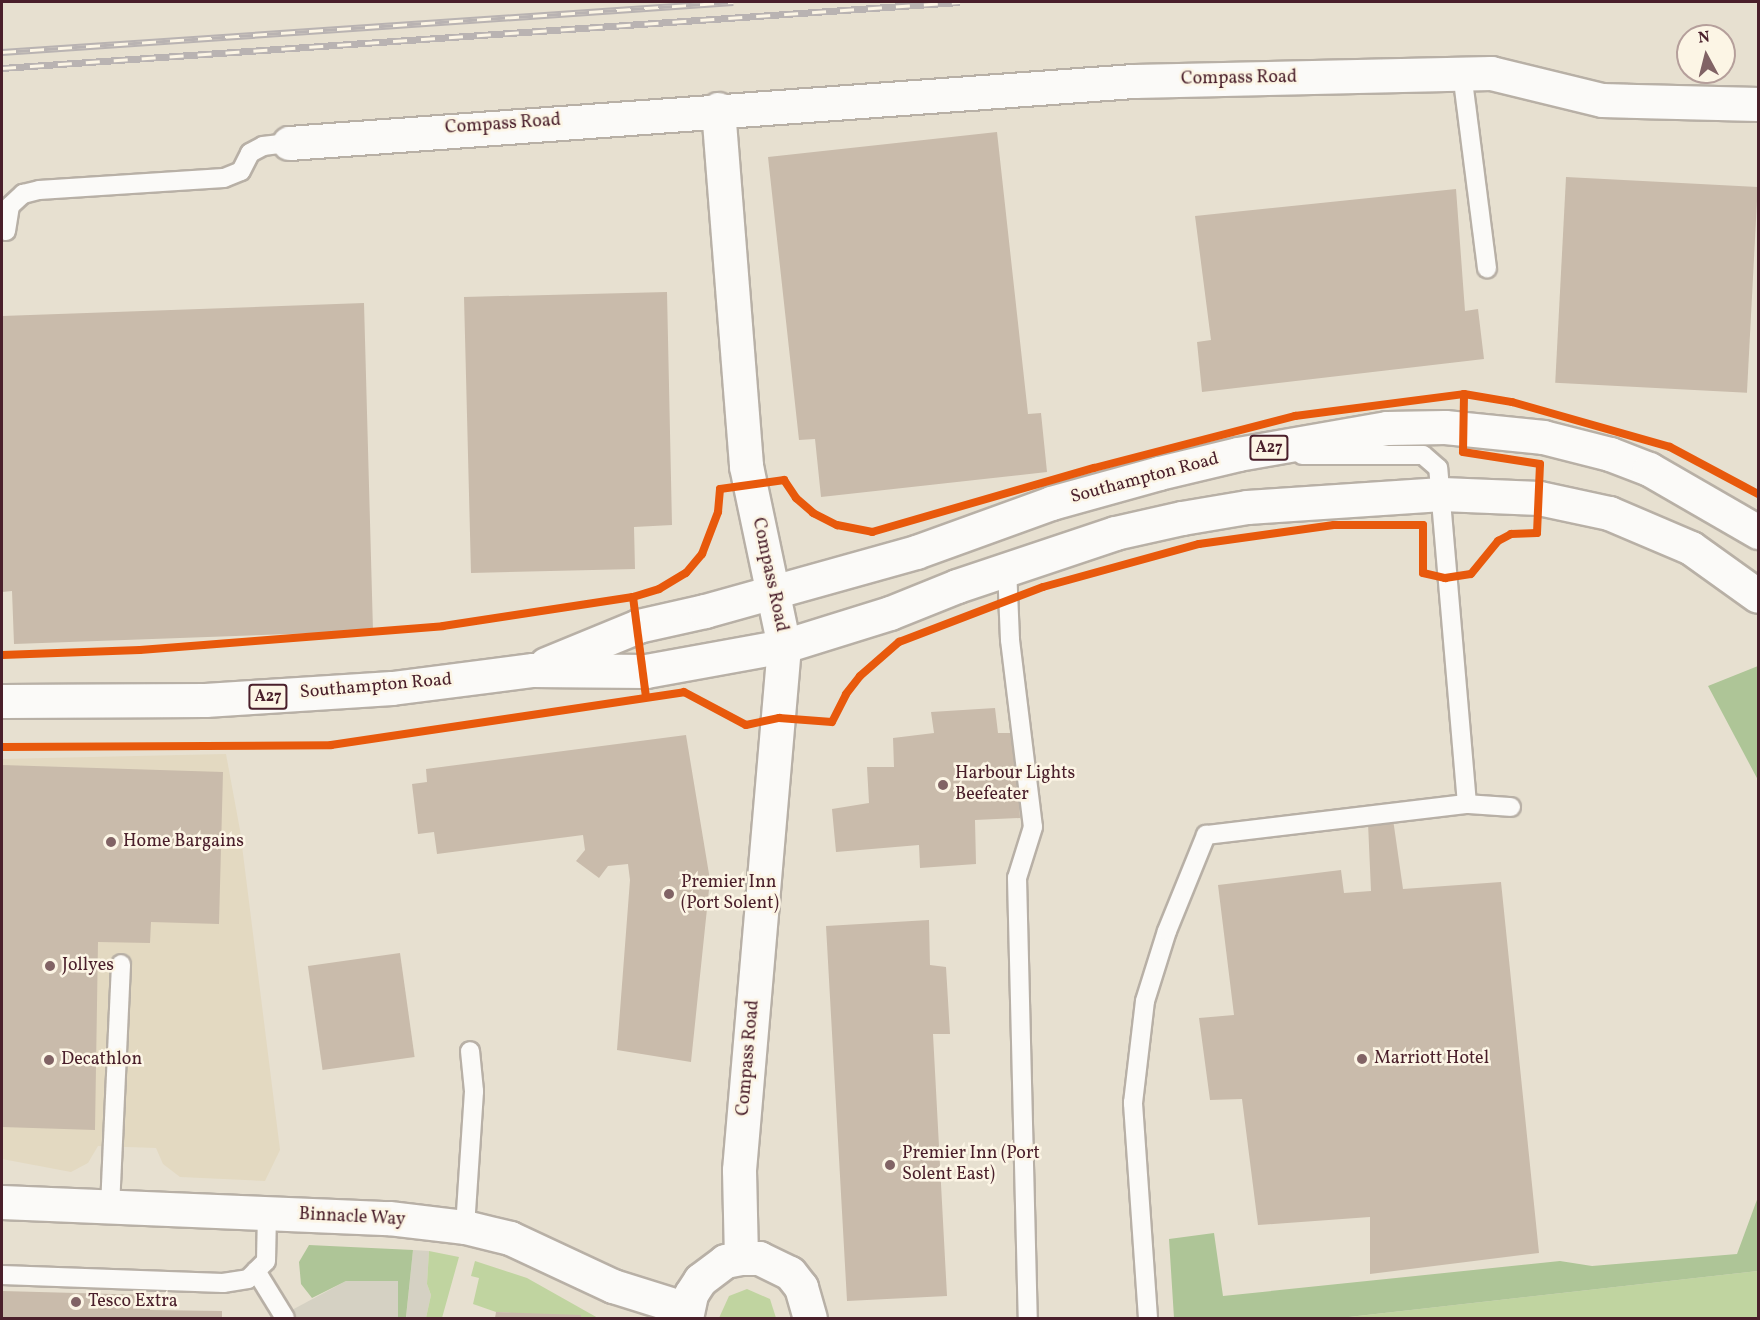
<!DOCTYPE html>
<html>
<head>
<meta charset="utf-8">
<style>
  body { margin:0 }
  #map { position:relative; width:1760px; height:1320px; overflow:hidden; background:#e7e0d0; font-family:Vollkorn,serif }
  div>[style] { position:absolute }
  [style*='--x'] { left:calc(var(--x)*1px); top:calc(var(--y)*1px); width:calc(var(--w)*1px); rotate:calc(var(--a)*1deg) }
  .built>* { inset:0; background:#e3d9c1 }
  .industrial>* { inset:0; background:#d5d1c3 }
  .green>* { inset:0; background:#c0d4a0 }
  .forest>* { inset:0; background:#aec597 }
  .building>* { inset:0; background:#c9bbab; transform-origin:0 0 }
  .roads { filter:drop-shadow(2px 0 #b8b0a6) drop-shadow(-2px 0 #b8b0a6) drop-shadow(0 2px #b8b0a6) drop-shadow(0 -2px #b8b0a6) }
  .service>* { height:18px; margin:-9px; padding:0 9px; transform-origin:9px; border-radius:9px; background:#fbfaf8 }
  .minor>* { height:33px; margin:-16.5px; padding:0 16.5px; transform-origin:16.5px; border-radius:16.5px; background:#fbfaf8 }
  .primary>* { height:33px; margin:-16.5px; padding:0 16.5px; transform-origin:16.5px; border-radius:16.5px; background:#fbfaf8 }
  .rail>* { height:7px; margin-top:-3.5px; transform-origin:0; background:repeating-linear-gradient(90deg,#fcf5e5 0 14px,#b9b3b2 0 28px); box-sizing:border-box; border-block:2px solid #b9b3b2 }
  .cycleway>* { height:8px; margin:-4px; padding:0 4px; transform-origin:4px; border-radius:4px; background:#e8590c }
  .dots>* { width:16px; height:16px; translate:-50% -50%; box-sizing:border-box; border:3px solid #fcf5e5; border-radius:50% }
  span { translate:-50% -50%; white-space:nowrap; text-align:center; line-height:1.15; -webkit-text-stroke:5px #fcf5e5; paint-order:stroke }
  .shield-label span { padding:2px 4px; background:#fcf5e5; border:2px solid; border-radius:4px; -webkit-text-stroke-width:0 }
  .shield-label { font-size:16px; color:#4a1f2b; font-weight:700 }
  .street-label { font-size:18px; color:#4a1f2b }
  .poi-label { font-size:18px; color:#4a1f2b }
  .left { translate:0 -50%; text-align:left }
  .frame { position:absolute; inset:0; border:3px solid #4a1f2b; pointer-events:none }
  .north { position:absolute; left:1676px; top:24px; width:60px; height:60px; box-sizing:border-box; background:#fcf5e5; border:2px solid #b59f9b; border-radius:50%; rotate:353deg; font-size:16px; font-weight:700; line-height:24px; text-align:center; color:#4a1f2b }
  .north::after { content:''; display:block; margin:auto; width:21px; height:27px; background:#816365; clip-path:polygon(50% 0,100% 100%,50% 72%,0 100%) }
</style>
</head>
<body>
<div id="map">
  <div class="built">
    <i style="clip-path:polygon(226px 754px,240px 830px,280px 1150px,265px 1181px,180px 1177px,163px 1164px,156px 1148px,98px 1146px,88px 1163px,71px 1172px,2px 1159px,2px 759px)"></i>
  </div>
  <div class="industrial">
    <i style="clip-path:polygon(413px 1250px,429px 1251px,427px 1284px,431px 1295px,426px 1318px,406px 1318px)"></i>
    <i style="clip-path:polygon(346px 1281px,398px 1281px,398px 1318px,277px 1318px)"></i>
  </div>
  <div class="green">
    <i style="clip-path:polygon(429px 1251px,459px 1257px,442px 1318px,426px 1318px,431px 1295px,427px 1284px)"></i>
    <i style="clip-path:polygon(475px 1261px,527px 1278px,598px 1318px,496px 1312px,473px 1304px,479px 1278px,471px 1276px)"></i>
    <i style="clip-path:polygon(1758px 1271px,1758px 1318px,1340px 1318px)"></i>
    <i style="clip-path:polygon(747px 1289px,770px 1299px,776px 1318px,719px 1318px,729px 1296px)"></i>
  </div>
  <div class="forest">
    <i style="clip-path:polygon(1758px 666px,1758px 780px,1708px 686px)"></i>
    <i style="clip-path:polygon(1758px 1197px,1758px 1271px,1340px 1318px,1174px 1318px,1169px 1239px,1214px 1233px,1223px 1296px,1560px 1261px,1592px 1266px,1737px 1254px)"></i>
    <i style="clip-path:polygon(309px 1245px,413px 1250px,406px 1317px,410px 1318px,398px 1318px,398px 1281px,346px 1281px,312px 1298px,301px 1284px,299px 1262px)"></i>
  </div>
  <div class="building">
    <i style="clip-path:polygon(997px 132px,1028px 414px,1041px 413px,1047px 472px,821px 497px,815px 439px,799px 440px,768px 157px)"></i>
    <i style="left:1566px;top:177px;width:192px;height:206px;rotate:3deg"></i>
    <i style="clip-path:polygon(1456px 189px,1465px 311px,1478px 309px,1484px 359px,1202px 392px,1197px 342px,1211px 340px,1195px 216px)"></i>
    <i style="clip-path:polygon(667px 292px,672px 525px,634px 527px,635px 569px,471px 573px,464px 297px)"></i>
    <i style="clip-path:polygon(364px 303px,373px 631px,14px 644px,12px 591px,2px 592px,2px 316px)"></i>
    <i style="clip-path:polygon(995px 708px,998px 733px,1016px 733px,1020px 818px,975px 820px,976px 864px,920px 868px,919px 845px,836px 852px,832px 809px,869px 803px,867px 767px,894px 767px,893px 738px,934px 733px,931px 712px)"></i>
    <i style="clip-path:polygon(686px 735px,710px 880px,691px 1062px,617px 1050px,630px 880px,628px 864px,608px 866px,599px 878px,576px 861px,585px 850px,583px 835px,437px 854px,434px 832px,418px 834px,412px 784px,427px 782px,426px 769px)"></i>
    <i style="clip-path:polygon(2px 765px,223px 772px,219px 924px,151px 922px,150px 943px,98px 942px,95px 1130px,2px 1127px)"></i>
    <i style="clip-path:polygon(1393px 819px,1403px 889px,1501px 882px,1539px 1253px,1370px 1274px,1370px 1217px,1258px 1225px,1242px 1099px,1210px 1100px,1199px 1018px,1234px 1015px,1218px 885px,1341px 870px,1344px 893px,1371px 891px,1368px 823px)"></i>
    <i style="clip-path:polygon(929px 920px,930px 965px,946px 967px,950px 1034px,933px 1034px,947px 1296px,847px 1301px,826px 926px)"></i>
    <i style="left:400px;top:953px;width:105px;height:93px;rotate:82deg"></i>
    <i style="clip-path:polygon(2px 1291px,150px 1295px,150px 1310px,222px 1311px,222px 1318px,2px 1318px)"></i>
    <i style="clip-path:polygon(496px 1312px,581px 1315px,581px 1318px,495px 1318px)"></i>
  </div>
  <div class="roads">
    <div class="service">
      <i style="--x:1462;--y:73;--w:197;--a:82.7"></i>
      <i style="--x:6;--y:231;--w:25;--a:-81"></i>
      <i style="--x:10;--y:206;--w:18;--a:-43"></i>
      <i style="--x:23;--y:194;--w:16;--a:-14"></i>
      <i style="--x:39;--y:190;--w:185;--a:-3.7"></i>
      <i style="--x:224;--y:178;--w:18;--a:-22"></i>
      <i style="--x:241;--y:171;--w:20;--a:-63"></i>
      <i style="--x:250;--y:153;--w:15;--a:-28"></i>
      <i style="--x:263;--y:146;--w:26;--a:-7"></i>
      <i style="--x:1007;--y:568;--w:72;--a:87.6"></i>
      <i style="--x:1010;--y:640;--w:188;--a:83"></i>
      <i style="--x:1033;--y:827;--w:53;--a:107.4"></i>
      <i style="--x:1017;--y:878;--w:440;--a:88.6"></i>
      <i style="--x:1467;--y:804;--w:44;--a:3.9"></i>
      <i style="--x:110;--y:1207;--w:243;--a:-87.4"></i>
      <i style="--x:465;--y:1227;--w:136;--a:-86.2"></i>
      <i style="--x:474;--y:1091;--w:40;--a:-95.7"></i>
      <i style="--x:256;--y:1271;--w:55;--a:58.3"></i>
      <i style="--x:2;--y:1275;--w:221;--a:2.1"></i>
      <i style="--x:223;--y:1283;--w:25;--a:-9"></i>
      <i style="--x:248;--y:1279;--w:25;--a:-45"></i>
      <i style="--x:266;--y:1261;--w:47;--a:-88.8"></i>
      <i style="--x:1148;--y:1318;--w:216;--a:-94"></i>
      <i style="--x:1133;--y:1103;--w:103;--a:-83.3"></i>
      <i style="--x:1145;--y:1001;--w:73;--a:-72.6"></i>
      <i style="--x:1167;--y:931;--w:104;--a:-67.9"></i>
      <i style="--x:1206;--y:835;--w:263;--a:-6.8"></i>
      <i style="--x:1467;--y:804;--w:337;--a:-94.9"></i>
      <i style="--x:1438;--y:468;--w:20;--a:-139"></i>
      <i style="--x:1423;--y:455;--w:121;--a:180"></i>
    </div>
    <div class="minor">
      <i style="--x:718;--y:109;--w:358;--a:85.5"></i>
      <i style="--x:746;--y:466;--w:184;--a:78.1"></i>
      <i style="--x:784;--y:646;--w:526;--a:94.91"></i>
      <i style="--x:739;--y:1170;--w:88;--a:88.7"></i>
      <i style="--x:289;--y:143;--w:847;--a:-4.2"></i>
      <i style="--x:1134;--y:81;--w:357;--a:-1.3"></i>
      <i style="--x:1491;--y:73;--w:114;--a:13.7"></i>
      <i style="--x:1602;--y:100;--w:156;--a:1.5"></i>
      <i style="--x:2;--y:1202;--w:387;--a:2.4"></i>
      <i style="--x:389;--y:1218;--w:77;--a:6.8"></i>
      <i style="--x:465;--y:1227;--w:46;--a:13.7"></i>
      <i style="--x:510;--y:1238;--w:114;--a:25"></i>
      <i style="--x:613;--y:1286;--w:77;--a:17.3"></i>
      <i style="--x:686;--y:1318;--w:25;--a:-78"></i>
      <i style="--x:691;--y:1294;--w:17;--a:-57"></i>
      <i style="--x:700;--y:1280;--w:31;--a:-37"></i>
      <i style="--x:725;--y:1261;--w:16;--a:-11"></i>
      <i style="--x:741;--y:1258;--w:18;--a:0"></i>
      <i style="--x:759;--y:1258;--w:34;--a:26"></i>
      <i style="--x:790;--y:1273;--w:18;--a:52"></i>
      <i style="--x:801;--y:1287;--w:32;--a:74"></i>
    </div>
    <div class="primary">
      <i style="--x:546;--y:664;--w:100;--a:-22.4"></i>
      <i style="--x:638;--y:626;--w:69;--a:-12.6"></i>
      <i style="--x:705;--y:611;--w:219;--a:-15.6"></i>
      <i style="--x:916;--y:552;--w:144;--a:-19.9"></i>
      <i style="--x:1051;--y:503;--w:112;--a:-15.5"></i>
      <i style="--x:1159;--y:473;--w:81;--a:-13.5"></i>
      <i style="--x:1238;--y:454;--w:151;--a:-9.9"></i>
      <i style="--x:1387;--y:428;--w:58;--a:-1"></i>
      <i style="--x:1445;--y:427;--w:99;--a:5.8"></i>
      <i style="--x:1543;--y:437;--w:69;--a:14.2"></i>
      <i style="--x:1610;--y:454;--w:42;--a:21"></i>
      <i style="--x:1649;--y:469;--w:126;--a:30"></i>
      <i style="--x:2;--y:701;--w:203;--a:-0.3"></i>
      <i style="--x:205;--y:700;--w:187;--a:-3.7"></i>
      <i style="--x:392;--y:688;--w:142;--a:-7.3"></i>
      <i style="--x:533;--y:670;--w:113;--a:0.5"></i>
      <i style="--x:646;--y:671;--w:140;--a:-10.3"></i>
      <i style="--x:784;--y:646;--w:111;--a:-17.3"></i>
      <i style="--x:890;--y:613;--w:72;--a:-21.9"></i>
      <i style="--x:957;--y:586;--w:167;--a:-18.5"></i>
      <i style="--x:1115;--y:533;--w:69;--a:-12.6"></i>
      <i style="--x:1182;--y:518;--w:66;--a:-9.6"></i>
      <i style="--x:1247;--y:507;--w:195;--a:-3.8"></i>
      <i style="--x:1442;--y:494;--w:97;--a:2.4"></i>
      <i style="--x:1539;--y:498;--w:72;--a:12.1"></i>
      <i style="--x:1609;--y:513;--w:89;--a:23.1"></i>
      <i style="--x:1691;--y:548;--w:82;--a:35.6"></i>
    </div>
  </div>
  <div class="rail">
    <i style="--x:2;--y:52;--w:733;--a:-3.91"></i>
    <i style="--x:2;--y:68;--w:960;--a:-3.94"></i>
  </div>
  <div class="cycleway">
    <i style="--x:633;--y:597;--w:101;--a:82.6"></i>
    <i style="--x:2;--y:655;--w:138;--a:-2.1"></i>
    <i style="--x:140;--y:650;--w:304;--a:-4.5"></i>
    <i style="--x:443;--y:626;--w:192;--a:-8.7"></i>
    <i style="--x:633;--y:597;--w:27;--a:-17"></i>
    <i style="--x:659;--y:589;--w:31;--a:-31"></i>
    <i style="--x:686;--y:573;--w:25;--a:-50"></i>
    <i style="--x:702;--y:554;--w:45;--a:-69.1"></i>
    <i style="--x:718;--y:512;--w:23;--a:-85"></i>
    <i style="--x:720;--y:489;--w:65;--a:-8"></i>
    <i style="--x:784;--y:480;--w:22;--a:56"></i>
    <i style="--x:796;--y:498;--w:23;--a:41"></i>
    <i style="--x:813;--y:513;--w:27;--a:27"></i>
    <i style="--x:837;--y:525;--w:36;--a:11"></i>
    <i style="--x:872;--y:532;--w:231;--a:-16.1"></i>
    <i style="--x:1094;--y:468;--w:208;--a:-14.5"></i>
    <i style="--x:1295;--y:416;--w:170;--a:-7.4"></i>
    <i style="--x:1464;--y:394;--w:49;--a:9.5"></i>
    <i style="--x:1512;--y:402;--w:164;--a:15.9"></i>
    <i style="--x:1670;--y:447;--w:100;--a:28.1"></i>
    <i style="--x:2;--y:747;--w:329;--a:-0.3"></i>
    <i style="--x:331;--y:745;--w:357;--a:-8.5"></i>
    <i style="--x:684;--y:692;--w:70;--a:28"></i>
    <i style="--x:746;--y:725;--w:34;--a:-12"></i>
    <i style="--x:779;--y:718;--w:53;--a:4.3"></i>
    <i style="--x:832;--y:722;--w:31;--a:-63"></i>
    <i style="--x:846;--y:694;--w:23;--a:-52"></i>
    <i style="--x:860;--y:676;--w:52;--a:-41.1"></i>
    <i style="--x:899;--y:642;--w:154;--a:-20.9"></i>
    <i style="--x:1043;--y:587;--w:162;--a:-15.4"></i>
    <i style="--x:1199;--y:544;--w:136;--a:-8"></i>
    <i style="--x:1334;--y:525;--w:89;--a:0"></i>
    <i style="--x:1423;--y:525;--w:48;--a:90"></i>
    <i style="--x:1423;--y:573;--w:23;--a:13"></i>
    <i style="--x:1445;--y:578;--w:26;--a:-9"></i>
    <i style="--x:1471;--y:574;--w:43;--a:-50.7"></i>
    <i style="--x:1498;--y:541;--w:15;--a:-28"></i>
    <i style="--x:1511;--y:534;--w:26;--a:-2"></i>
    <i style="--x:1537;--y:533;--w:69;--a:-87.5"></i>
    <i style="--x:1540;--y:464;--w:78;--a:-171.1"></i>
    <i style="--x:1463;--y:452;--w:58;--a:-89"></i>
  </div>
  <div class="dots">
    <i style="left:943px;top:785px;background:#816365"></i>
    <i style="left:111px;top:842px;background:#816365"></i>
    <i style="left:669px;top:894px;background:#816365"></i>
    <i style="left:50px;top:966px;background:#816365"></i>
    <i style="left:1362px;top:1059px;background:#816365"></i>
    <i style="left:49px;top:1060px;background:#816365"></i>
    <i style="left:890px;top:1165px;background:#816365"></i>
    <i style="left:76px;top:1302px;background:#816365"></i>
  </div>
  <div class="shield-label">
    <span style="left:1269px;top:448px">A27</span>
    <span style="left:268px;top:697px">A27</span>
  </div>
  <div class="street-label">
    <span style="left:1239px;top:79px;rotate:-1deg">Compass Road</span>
    <span style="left:503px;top:125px;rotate:-4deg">Compass Road</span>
    <span style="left:1145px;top:479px;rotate:-15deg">Southampton Road</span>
    <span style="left:769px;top:575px;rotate:78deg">Compass Road</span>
    <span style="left:376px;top:687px;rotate:-5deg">Southampton Road</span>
    <span style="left:749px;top:1058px;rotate:-85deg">Compass Road</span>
    <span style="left:352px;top:1218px;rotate:3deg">Binnacle Way</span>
  </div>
  <div class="poi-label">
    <span class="left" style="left:955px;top:785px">Harbour Lights<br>Beefeater</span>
    <span class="left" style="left:123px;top:842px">Home Bargains</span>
    <span class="left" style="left:681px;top:894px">Premier Inn<br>(Port Solent)</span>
    <span class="left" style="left:62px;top:966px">Jollyes</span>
    <span class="left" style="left:1374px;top:1059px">Marriott Hotel</span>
    <span class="left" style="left:61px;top:1060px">Decathlon</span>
    <span class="left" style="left:902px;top:1165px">Premier Inn (Port<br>Solent East)</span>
    <span class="left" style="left:88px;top:1302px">Tesco Extra</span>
  </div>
  <div class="frame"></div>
  <div class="north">N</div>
</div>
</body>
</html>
